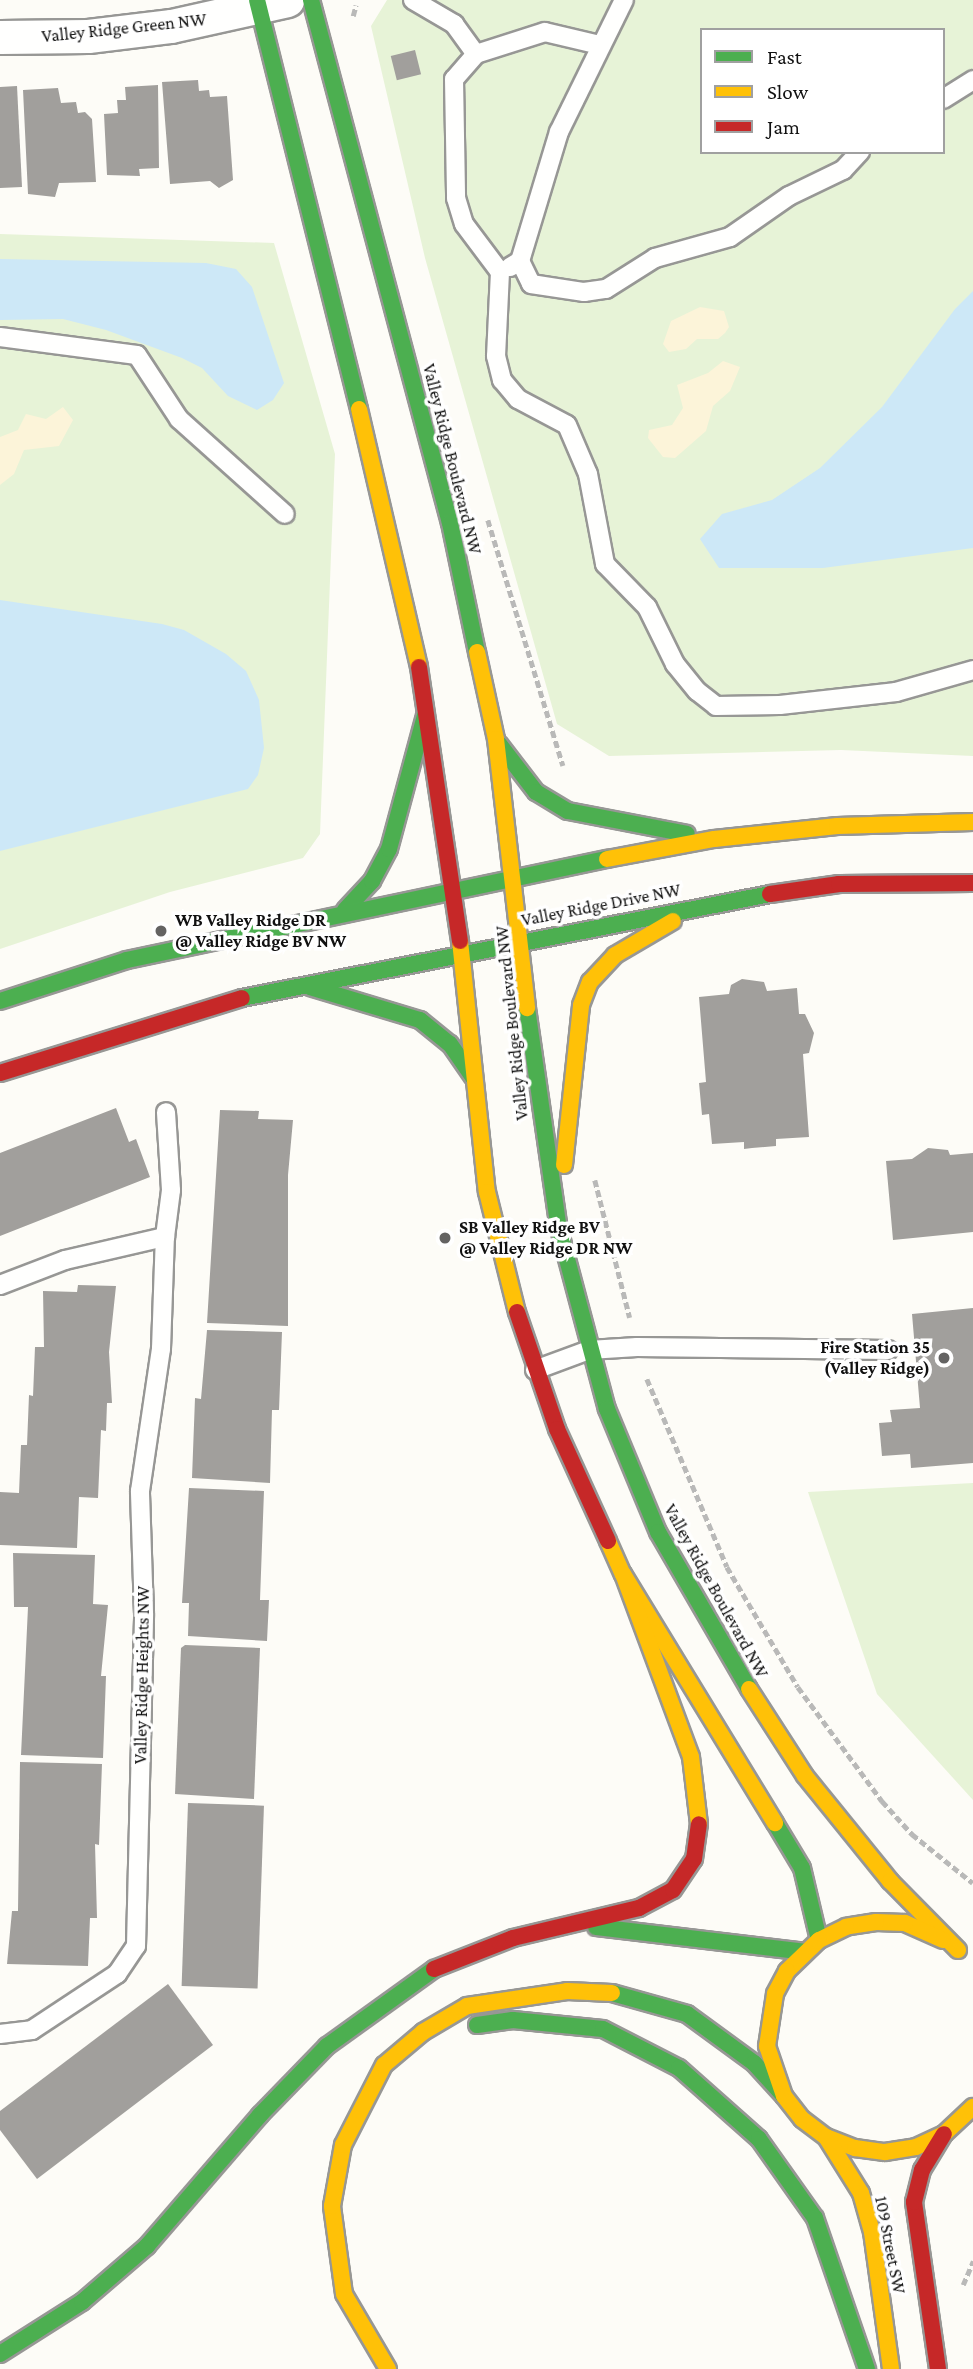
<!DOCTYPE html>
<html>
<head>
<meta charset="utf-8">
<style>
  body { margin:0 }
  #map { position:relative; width:973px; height:2369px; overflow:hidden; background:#fdfcf7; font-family:"Crimson Pro",serif }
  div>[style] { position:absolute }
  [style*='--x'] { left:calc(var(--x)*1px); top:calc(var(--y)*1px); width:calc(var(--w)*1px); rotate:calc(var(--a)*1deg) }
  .green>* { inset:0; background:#e7f3d7 }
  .sand>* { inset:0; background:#fcf4d9 }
  .water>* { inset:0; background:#cde8f7 }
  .building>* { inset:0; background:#a19f9c; transform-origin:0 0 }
  .path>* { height:4.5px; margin-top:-2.25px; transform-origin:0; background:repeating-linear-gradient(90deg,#b9b9b8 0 7px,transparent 0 10.5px) }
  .roads { filter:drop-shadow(2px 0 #979795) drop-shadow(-2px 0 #979795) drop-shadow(0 2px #979795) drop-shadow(0 -2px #979795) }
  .lane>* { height:18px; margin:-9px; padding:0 9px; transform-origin:9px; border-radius:9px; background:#fffffe }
  .street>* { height:33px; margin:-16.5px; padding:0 16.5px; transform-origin:16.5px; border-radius:16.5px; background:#fffffe }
  .fast>* { height:16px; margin:-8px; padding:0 8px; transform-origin:8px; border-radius:8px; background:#4caf50 }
  .slow>* { height:16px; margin:-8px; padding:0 8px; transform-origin:8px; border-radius:8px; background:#ffc107 }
  .jam>* { height:16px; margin:-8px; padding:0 8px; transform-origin:8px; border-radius:8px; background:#c62828 }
  .dots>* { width:19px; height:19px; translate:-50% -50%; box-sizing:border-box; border:4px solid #fff; border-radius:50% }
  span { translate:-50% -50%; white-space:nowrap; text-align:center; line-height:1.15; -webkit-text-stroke:7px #fff; paint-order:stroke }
  .street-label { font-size:18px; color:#111 }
  .poi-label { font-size:18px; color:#111; font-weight:700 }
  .left { translate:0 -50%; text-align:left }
  .right { translate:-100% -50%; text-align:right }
  .legend { position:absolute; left:700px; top:28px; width:245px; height:126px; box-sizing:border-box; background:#fff; border:2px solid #a0a0a0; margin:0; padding:9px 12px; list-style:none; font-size:21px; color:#111 }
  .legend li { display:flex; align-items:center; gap:14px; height:35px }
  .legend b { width:35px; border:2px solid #a0a0a0 }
</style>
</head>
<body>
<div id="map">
  <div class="green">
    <i style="clip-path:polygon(evenodd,387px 0,973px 0,973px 756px,841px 750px,609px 756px,557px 724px,425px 258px,371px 26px,387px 0,702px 30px,943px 30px,943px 152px,702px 152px,702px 30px)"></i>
    <i style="clip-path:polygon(0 234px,274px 243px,335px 454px,320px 834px,303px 858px,170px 892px,0 949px)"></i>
    <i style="clip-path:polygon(973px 1483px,973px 1800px,877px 1694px,808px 1492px)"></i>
  </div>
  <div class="sand">
    <i style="clip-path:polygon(700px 307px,724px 311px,729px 327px,725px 333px,718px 339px,697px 339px,686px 349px,669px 352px,663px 344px,671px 321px)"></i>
    <i style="clip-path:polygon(723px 361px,740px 367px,730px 391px,713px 406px,706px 431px,675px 458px,663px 457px,648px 438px,649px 430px,672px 425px,683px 408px,677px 385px,708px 373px)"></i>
    <i style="clip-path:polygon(63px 407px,73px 420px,59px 446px,24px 450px,14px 474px,0 485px,0 437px,18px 430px,26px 414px,46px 419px)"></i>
  </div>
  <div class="water">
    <i style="clip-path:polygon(0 259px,206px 263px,236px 269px,252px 287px,284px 383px,273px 400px,257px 410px,228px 396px,202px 368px,182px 358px,106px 330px,63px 319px,0 320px)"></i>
    <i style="clip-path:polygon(973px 291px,973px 548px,823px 568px,719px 568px,700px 539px,722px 514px,772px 500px,820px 468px,882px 407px,955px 309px)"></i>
    <i style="clip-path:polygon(0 600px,162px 624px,184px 630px,226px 654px,246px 671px,259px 700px,264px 748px,258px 775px,248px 789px,0 851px)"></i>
  </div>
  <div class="building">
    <i style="left:415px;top:50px;width:25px;height:25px;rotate:76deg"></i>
    <i style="clip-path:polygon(198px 80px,199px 91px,209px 90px,210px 97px,227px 96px,233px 180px,219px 188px,210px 181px,170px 184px,162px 82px)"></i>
    <i style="clip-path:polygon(158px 85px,159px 168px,139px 169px,140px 176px,107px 175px,104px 114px,118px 113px,117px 100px,126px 100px,125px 87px)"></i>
    <i style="clip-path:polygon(17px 86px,22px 187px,0 188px,0 87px)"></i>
    <i style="clip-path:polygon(58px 88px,61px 103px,76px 102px,78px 113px,85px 112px,92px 119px,96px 182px,59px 183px,55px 197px,28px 194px,23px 90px)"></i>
    <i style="clip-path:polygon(742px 979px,764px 982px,767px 991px,797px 988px,799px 1014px,805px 1014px,814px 1033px,809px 1053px,803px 1054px,809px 1137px,776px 1139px,776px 1146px,752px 1148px,744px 1149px,744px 1142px,712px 1144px,709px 1114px,702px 1115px,699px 1083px,706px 1082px,699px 997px,729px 994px,731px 985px)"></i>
    <i style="clip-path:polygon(116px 1108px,129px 1142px,136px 1139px,150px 1177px,0 1236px,0 1153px)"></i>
    <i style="clip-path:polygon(220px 1110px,259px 1111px,258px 1119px,293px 1120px,288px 1175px,288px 1326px,207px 1323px)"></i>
    <i style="clip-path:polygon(928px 1148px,948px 1150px,950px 1155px,973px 1153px,973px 1232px,893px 1240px,886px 1161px,912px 1159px)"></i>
    <i style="clip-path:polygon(78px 1285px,116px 1286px,109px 1352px,112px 1403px,107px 1403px,106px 1431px,101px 1430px,98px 1498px,79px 1497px,77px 1548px,0 1545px,0 1492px,19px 1493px,21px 1445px,27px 1445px,29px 1395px,33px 1396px,35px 1347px,44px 1347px,43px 1291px,77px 1292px)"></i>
    <i style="clip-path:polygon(973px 1308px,973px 1463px,911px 1468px,910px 1454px,882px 1456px,879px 1423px,892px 1422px,890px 1410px,920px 1408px,912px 1314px)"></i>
    <i style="clip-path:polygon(207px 1330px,282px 1332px,279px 1410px,272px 1410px,270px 1483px,192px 1478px,195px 1398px,201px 1399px)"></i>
    <i style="clip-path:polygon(189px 1488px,264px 1491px,260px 1600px,269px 1600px,267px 1641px,188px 1636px,189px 1603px,182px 1603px)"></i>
    <i style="clip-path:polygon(13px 1553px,95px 1555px,93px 1604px,108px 1605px,101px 1676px,106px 1676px,103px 1758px,21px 1755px,28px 1607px,14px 1607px)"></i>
    <i style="clip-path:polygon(185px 1645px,260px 1648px,254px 1799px,175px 1794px,181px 1648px)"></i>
    <i style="clip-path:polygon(20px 1762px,102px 1764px,99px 1845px,95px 1844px,97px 1918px,90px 1918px,88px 1966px,7px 1964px,12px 1911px,18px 1911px)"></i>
    <i style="left:188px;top:1803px;width:76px;height:183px;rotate:2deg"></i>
    <i style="clip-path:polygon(168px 1984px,213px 2045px,37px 2179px,0 2130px,0 2111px)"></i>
  </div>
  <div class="path">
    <i style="--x:353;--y:16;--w:11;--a:-75"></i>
    <i style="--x:488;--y:520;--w:257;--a:73"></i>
    <i style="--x:595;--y:1180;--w:142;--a:75.8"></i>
    <i style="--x:647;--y:1379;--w:204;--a:66.9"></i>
    <i style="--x:727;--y:1567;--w:139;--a:59.4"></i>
    <i style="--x:798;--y:1687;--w:142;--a:53.6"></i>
    <i style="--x:882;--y:1801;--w:45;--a:47.7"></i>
    <i style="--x:912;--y:1834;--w:78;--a:38.8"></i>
    <i style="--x:963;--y:2285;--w:26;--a:-67"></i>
  </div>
  <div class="roads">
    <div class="lane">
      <i style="--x:413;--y:0;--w:48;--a:30.3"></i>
      <i style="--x:454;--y:24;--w:37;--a:54"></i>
      <i style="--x:476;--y:54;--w:33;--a:131"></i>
      <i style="--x:454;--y:79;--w:119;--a:89"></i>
      <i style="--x:456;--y:198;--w:27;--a:73"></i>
      <i style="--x:464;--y:224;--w:60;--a:53.1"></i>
      <i style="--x:500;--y:272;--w:84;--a:92.7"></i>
      <i style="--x:496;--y:356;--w:25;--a:76"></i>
      <i style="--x:502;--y:380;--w:25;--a:50"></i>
      <i style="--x:518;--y:399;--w:55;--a:28"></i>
      <i style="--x:567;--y:425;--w:53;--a:66.8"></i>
      <i style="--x:588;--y:474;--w:92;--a:79.3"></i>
      <i style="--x:605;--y:564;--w:60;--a:45.7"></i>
      <i style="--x:647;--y:607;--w:64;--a:63.8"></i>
      <i style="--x:675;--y:664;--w:35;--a:51"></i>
      <i style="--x:697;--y:691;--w:24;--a:38"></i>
      <i style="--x:716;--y:706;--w:64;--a:-0.9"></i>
      <i style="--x:780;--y:705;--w:117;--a:-6.4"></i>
      <i style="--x:896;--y:692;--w:80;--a:-15.9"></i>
      <i style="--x:476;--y:54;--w:72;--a:-17.7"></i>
      <i style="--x:545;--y:32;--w:57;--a:13.3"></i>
      <i style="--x:943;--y:99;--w:36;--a:-32"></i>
      <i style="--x:520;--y:261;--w:25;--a:64"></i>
      <i style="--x:531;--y:284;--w:54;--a:8.6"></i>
      <i style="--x:584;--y:292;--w:22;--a:-8"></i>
      <i style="--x:606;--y:289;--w:58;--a:-32.3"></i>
      <i style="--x:655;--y:258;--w:78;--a:-15.6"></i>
      <i style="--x:730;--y:237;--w:72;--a:-34.8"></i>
      <i style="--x:789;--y:196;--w:60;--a:-25.7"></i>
      <i style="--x:843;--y:170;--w:25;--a:-47"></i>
      <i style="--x:510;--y:267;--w:12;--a:-31"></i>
      <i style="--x:520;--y:261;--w:135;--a:-73.2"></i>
      <i style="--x:559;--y:132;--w:147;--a:-63.8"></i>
      <i style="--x:0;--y:337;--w:138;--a:7.5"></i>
      <i style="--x:137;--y:355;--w:77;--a:56.7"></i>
      <i style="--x:179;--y:419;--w:142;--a:41.9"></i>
      <i style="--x:0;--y:1285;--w:70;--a:-21"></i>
      <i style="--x:65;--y:1260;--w:103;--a:-13"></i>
      <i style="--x:535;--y:1370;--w:58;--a:-20.3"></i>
      <i style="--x:589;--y:1350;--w:48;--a:-3.6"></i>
      <i style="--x:637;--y:1347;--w:251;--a:0.7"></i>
      <i style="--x:0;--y:2034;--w:32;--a:-7"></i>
      <i style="--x:32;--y:2030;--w:102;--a:-33.4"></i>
      <i style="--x:117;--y:1974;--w:34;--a:-56"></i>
      <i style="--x:136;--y:1946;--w:332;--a:-88.6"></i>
      <i style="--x:144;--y:1614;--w:123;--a:-91.9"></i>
      <i style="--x:140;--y:1491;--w:144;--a:-81.6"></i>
      <i style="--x:161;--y:1349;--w:112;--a:-88"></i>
      <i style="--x:165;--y:1237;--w:47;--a:-82.7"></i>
      <i style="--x:171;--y:1190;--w:78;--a:-93.7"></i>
    </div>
    <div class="street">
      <i style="--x:0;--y:37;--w:88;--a:-0.7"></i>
      <i style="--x:88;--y:36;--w:84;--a:-6.9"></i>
      <i style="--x:171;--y:26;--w:119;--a:-12.6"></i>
    </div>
    <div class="fast">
      <i style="--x:257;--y:0;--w:422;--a:76"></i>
      <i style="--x:311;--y:0;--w:541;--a:75.12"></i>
      <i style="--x:450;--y:523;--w:132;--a:78.2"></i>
      <i style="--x:499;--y:744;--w:61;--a:52.4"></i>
      <i style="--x:536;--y:792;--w:37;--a:31"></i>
      <i style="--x:568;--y:811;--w:121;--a:10.9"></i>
      <i style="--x:345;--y:910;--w:40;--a:-47"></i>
      <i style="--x:372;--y:881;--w:36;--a:-62"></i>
      <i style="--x:389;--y:849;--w:138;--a:-74.9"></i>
      <i style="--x:310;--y:987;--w:115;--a:16.7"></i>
      <i style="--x:420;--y:1020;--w:38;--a:39"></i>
      <i style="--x:450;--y:1044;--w:40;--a:55.1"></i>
      <i style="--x:242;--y:998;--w:538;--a:-11.14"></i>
      <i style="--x:0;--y:1001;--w:133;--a:-17.9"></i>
      <i style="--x:127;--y:960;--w:491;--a:-11.9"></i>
      <i style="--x:527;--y:1008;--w:223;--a:81.8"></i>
      <i style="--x:559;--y:1229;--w:186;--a:75.1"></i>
      <i style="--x:607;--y:1409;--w:133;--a:67.5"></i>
      <i style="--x:658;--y:1532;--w:181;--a:59.9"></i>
      <i style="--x:775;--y:1823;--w:52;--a:59"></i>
      <i style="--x:802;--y:1868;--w:74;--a:76.7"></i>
      <i style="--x:596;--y:1927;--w:210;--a:6.8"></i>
      <i style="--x:612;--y:1993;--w:78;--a:15.6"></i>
      <i style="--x:687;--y:2014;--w:83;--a:36.2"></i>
      <i style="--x:754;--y:2063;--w:45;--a:47.7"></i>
      <i style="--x:477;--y:2025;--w:36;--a:-8"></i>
      <i style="--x:513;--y:2020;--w:90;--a:5.7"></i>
      <i style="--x:603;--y:2029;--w:85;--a:27.2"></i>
      <i style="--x:679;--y:2068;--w:107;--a:41.6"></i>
      <i style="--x:759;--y:2139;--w:97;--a:54.7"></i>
      <i style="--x:815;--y:2218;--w:160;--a:71"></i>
      <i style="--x:0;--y:2354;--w:97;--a:-32.4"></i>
      <i style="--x:82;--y:2302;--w:86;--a:-40.7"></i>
      <i style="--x:147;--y:2246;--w:173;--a:-49.2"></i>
      <i style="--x:260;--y:2115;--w:96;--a:-45.8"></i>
      <i style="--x:327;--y:2046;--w:132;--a:-35.7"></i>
    </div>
    <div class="slow">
      <i style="--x:359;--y:409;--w:265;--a:76.9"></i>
      <i style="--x:477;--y:652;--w:89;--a:77.7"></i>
      <i style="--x:496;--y:739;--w:271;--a:83.4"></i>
      <i style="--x:607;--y:859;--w:109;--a:-10.6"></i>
      <i style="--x:714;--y:839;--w:124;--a:-6"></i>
      <i style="--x:837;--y:826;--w:136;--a:-1.7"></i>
      <i style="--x:460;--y:941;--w:252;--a:83.9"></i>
      <i style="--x:487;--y:1192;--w:124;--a:76"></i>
      <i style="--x:564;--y:1165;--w:161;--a:-83.9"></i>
      <i style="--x:581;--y:1005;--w:25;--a:-69"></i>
      <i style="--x:590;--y:982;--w:37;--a:-47"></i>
      <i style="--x:615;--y:955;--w:67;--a:-30.4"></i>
      <i style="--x:608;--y:1541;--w:36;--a:66"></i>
      <i style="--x:623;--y:1574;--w:292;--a:58.6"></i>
      <i style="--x:623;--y:1574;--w:195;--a:69.6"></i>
      <i style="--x:691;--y:1757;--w:67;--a:83.2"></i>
      <i style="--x:749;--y:1689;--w:103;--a:57.2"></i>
      <i style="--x:805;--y:1776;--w:135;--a:51"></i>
      <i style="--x:890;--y:1881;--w:97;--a:45.4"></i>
      <i style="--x:943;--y:1940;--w:42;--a:-155.9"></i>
      <i style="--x:905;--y:1923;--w:29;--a:-178"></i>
      <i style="--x:876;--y:1922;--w:30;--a:171"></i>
      <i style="--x:846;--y:1927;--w:30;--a:154"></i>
      <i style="--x:819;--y:1940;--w:45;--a:135.9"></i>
      <i style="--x:787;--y:1971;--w:26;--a:118"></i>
      <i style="--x:775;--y:1994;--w:53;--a:98.7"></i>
      <i style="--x:767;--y:2046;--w:53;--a:71.2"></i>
      <i style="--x:784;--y:2096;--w:29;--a:52"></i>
      <i style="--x:802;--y:2119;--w:30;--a:37"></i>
      <i style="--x:826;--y:2137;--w:31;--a:21"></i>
      <i style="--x:855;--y:2148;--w:30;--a:8"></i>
      <i style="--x:885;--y:2152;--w:31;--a:-9"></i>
      <i style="--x:916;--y:2147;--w:31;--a:-25"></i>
      <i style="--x:944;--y:2134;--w:40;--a:-43"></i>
      <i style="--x:826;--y:2137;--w:66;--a:58"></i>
      <i style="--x:861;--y:2193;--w:41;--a:74.2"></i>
      <i style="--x:872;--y:2232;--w:138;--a:82.1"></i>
      <i style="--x:388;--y:2369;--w:87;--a:-120.4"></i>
      <i style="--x:344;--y:2294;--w:89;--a:-97.8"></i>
      <i style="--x:332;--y:2206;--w:62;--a:-79.8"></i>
      <i style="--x:343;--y:2145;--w:90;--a:-62.9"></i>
      <i style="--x:384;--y:2065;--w:51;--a:-40.2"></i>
      <i style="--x:423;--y:2032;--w:51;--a:-30.6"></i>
      <i style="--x:467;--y:2006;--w:101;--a:-8.5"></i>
      <i style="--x:567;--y:1991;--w:45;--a:2.5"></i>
    </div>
    <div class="jam">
      <i style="--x:419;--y:667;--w:277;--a:81.5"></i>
      <i style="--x:770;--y:894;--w:70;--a:-8.2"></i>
      <i style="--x:839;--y:884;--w:134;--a:-0.4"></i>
      <i style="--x:0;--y:1073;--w:253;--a:-17.2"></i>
      <i style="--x:517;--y:1312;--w:124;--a:71.1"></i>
      <i style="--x:557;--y:1429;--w:123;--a:65.5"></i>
      <i style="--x:434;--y:1969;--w:85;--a:-21.4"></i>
      <i style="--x:513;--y:1938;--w:130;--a:-13.4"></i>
      <i style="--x:639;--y:1908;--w:38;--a:-28"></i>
      <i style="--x:673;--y:1890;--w:37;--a:-56"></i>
      <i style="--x:694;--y:1859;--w:35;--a:-82"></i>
      <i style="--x:938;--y:2369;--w:169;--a:-98.2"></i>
      <i style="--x:914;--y:2202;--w:33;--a:-76"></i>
      <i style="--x:922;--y:2170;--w:42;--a:-58.6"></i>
    </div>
  </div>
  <div class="dots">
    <i style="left:161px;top:931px;background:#646362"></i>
    <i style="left:445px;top:1238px;background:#646362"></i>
    <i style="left:944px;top:1358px;background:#646362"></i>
  </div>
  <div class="street-label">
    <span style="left:124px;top:28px;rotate:-6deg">Valley Ridge Green NW</span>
    <span style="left:452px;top:459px;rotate:76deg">Valley Ridge Boulevard NW</span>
    <span style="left:601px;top:905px;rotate:-11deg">Valley Ridge Drive NW</span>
    <span style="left:512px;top:1023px;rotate:-96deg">Valley Ridge Boulevard NW</span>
    <span style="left:716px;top:1591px;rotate:61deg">Valley Ridge Boulevard NW</span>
    <span style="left:142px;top:1675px;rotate:-89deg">Valley Ridge Heights NW</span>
    <span style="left:890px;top:2245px;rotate:79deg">109 Street SW</span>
  </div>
  <div class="poi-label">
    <span class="left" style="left:175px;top:931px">WB Valley Ridge DR<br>@ Valley Ridge BV NW</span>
    <span class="left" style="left:459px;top:1238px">SB Valley Ridge BV<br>@ Valley Ridge DR NW</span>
    <span class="right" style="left:930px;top:1358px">Fire Station 35<br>(Valley Ridge)</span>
  </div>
  <ul class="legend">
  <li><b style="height:9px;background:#4caf50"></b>Fast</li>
  <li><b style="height:9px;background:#ffc107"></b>Slow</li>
  <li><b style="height:9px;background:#c62828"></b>Jam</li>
  </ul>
</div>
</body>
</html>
